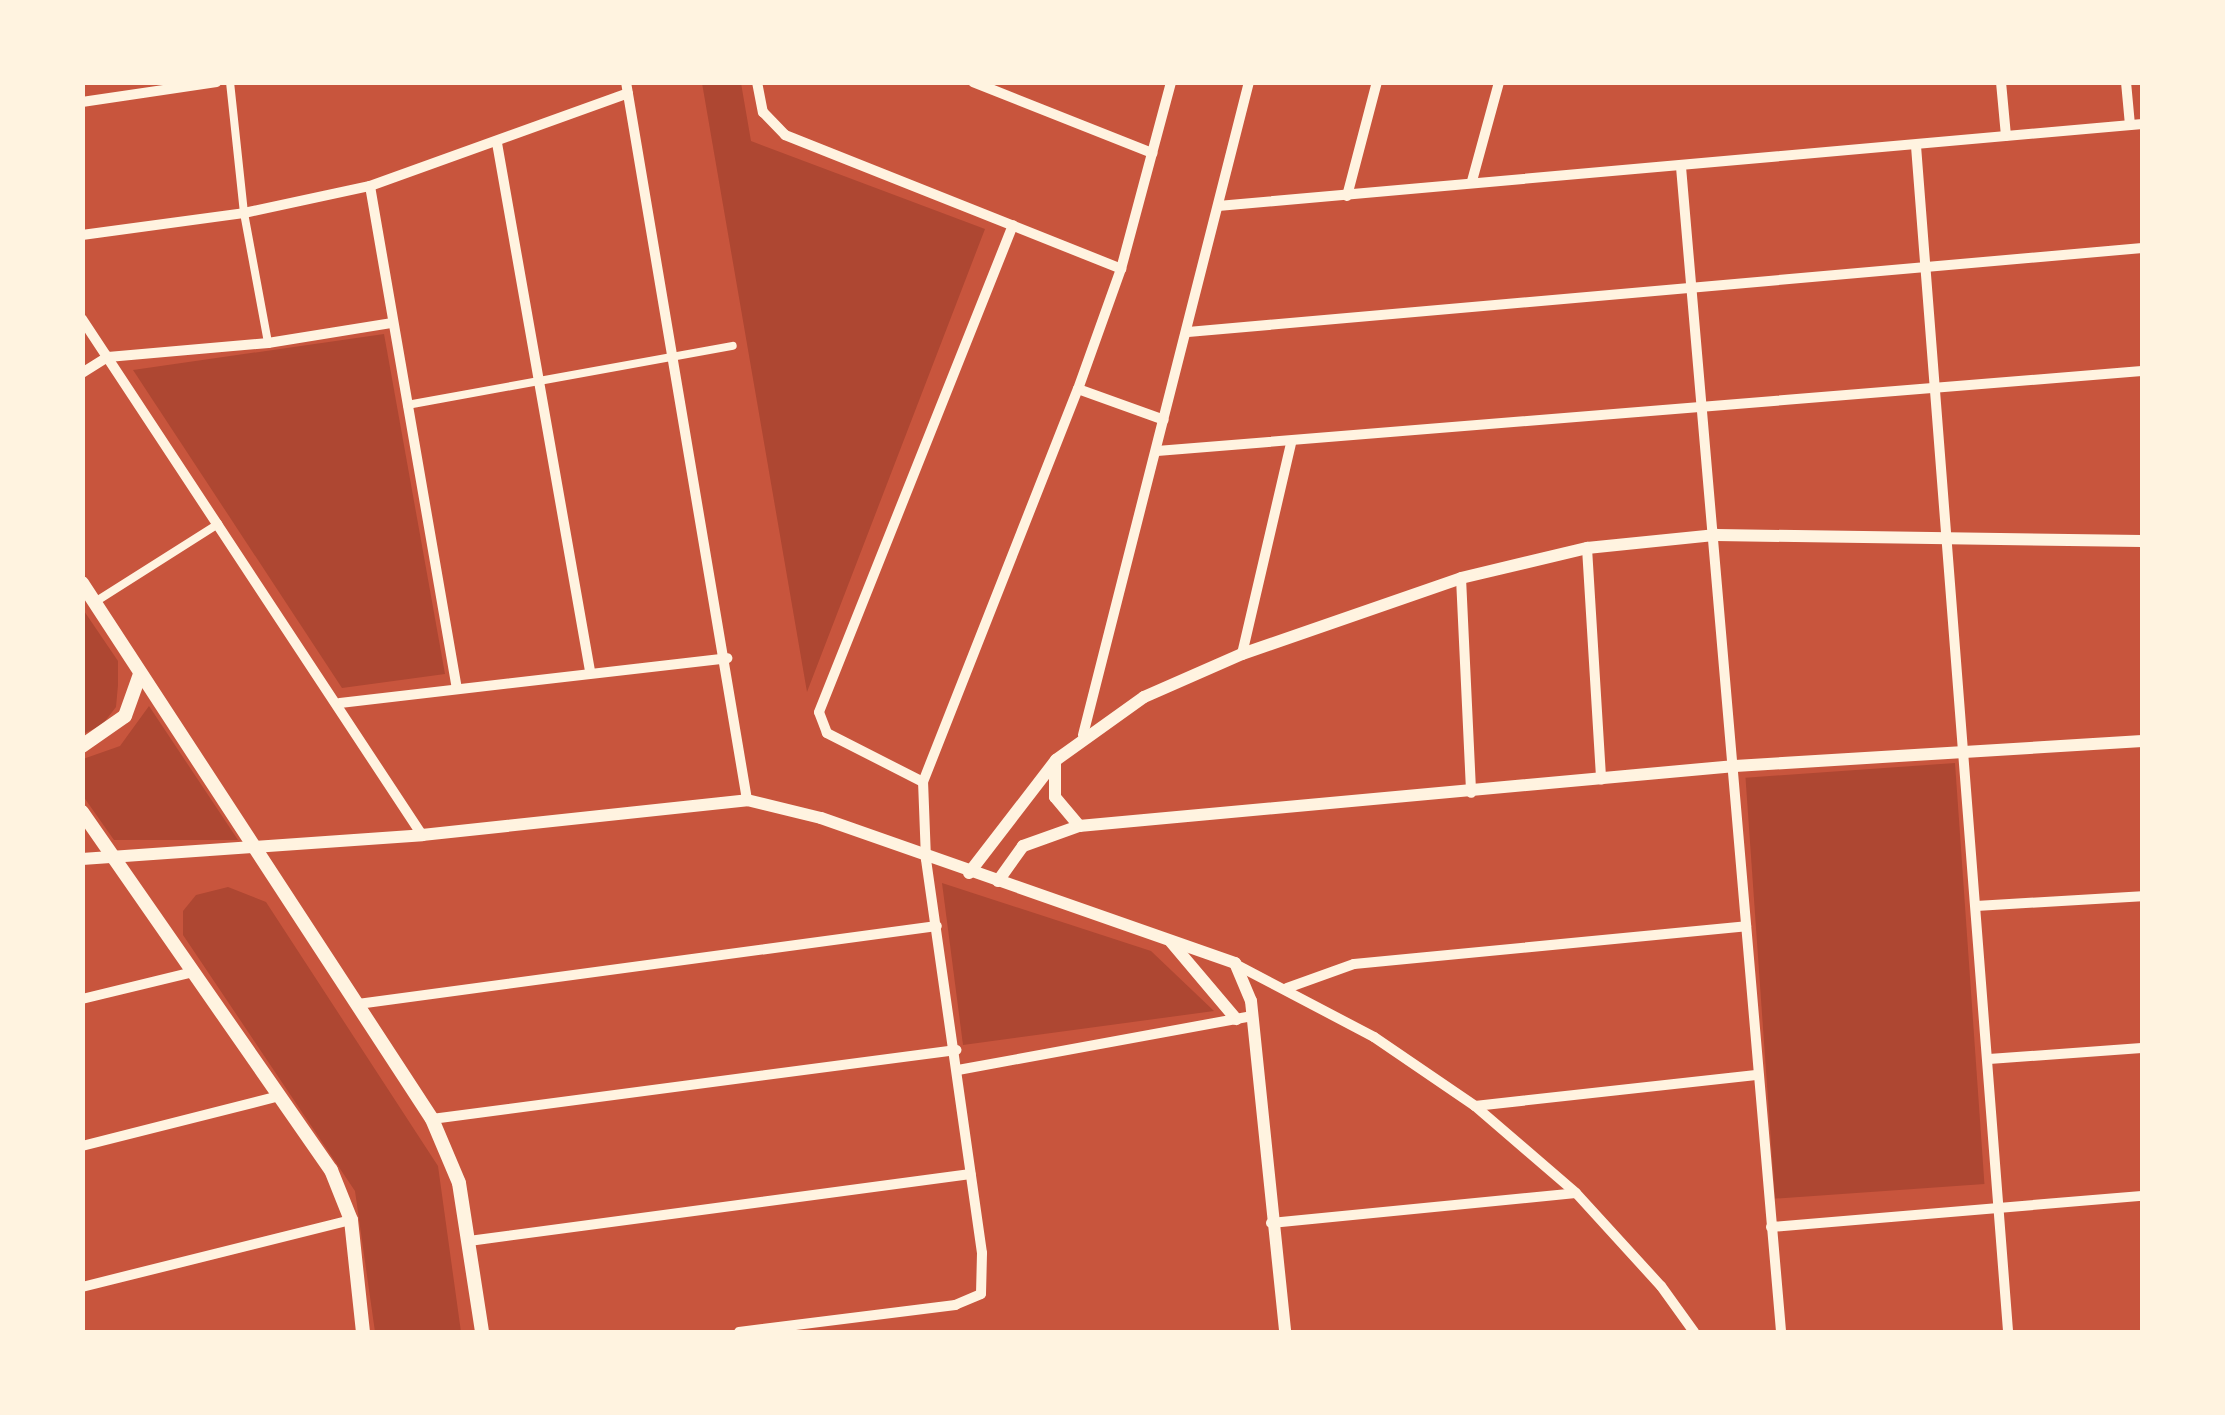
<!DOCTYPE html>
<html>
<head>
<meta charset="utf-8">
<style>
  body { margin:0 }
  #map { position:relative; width:2225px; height:1415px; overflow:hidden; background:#c8553d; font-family:"Varela Round",sans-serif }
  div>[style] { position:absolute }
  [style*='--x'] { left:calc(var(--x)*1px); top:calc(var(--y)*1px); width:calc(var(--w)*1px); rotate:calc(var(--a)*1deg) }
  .green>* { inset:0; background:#ae4732; transform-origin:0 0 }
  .service>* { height:5px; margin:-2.5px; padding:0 2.5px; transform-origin:2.5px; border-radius:2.5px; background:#fff3e0 }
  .pedestrian>* { height:8px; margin:-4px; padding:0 4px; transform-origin:4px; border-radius:4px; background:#fff3e0 }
  .minor>* { height:10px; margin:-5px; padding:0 5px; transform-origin:5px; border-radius:5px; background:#fff3e0 }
  .tertiary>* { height:12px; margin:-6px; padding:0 6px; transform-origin:6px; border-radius:6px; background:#fff3e0 }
  .secondary>* { height:14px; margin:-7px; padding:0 7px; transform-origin:7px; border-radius:7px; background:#fff3e0 }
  span { translate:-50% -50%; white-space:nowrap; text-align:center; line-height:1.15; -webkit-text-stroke:9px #fff3e0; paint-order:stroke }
  .frame { position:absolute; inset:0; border:85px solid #fff3e0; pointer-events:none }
</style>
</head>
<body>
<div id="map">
  <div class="green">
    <i style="clip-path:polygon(702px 83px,741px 83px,751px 141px,985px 229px,807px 692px)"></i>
    <i style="clip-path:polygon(384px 334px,445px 674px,342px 688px,133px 370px)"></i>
    <i style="clip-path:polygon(82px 608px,118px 661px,118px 685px,116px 707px,102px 725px,83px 734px)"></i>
    <i style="clip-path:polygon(149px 706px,238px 840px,114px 840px,83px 796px,83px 759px,120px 746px)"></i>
    <i style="left:1955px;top:763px;width:422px;height:210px;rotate:86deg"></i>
    <i style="clip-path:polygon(942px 883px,1151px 951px,1214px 1011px,963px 1045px)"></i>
    <i style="clip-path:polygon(228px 887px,266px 902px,438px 1166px,461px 1332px,375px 1332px,355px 1191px,183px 935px,183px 911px,196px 895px)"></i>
  </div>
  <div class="service">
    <i style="--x:1228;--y:1332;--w:25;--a:0"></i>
  </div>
  <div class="pedestrian">
    <i style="--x:230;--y:82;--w:132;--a:83.9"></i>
    <i style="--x:244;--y:213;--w:132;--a:79.5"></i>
    <i style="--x:407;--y:405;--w:331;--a:-10.3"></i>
    <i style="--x:95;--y:602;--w:146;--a:-32.4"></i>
  </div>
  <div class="minor">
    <i style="--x:626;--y:82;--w:728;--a:80.43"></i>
    <i style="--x:757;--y:82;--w:31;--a:79"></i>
    <i style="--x:763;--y:112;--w:32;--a:46"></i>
    <i style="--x:785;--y:135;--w:362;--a:21.7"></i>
    <i style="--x:973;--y:82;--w:193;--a:21.6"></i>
    <i style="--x:2001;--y:82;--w:54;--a:84.7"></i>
    <i style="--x:2126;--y:82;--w:43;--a:84.7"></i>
    <i style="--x:82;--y:102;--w:136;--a:-8.4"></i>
    <i style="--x:497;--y:143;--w:536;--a:80.01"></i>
    <i style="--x:1916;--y:146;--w:1190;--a:85.56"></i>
    <i style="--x:1681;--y:167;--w:1169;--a:85.09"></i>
    <i style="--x:1472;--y:181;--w:103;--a:-74.7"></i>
    <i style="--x:370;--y:186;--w:510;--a:80.19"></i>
    <i style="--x:1347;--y:196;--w:118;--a:-75.3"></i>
    <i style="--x:1218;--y:206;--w:928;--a:-5.07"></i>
    <i style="--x:82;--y:235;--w:163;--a:-7.7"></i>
    <i style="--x:244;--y:213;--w:129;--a:-12.1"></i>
    <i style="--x:370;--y:186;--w:274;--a:-19.8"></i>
    <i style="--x:82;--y:319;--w:618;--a:56.62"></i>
    <i style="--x:1188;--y:332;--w:958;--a:-5.03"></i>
    <i style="--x:82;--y:373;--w:31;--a:-32"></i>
    <i style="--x:108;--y:357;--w:161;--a:-5"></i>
    <i style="--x:268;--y:343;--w:126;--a:-9.2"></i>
    <i style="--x:1078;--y:389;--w:91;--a:19.8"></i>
    <i style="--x:1157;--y:451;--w:988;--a:-4.64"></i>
    <i style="--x:1587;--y:548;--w:232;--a:86.5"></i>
    <i style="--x:1461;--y:578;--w:215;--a:87.3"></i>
    <i style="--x:1242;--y:654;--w:216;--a:-76.9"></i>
    <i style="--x:340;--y:703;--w:390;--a:-6.6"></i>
    <i style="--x:1083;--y:735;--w:674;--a:-75.74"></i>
    <i style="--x:923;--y:782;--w:108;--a:-153"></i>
    <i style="--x:827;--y:733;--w:22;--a:-111"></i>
    <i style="--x:819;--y:712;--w:524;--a:-68.28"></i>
    <i style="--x:1976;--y:906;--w:166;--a:-3.4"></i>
    <i style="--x:1235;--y:964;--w:157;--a:27.7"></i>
    <i style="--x:1374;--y:1037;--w:122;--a:34.3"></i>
    <i style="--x:1475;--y:1106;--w:133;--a:40.7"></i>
    <i style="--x:1576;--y:1193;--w:126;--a:47.6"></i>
    <i style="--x:1661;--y:1286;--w:57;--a:54.3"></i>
    <i style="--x:1287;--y:988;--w:71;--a:-19.7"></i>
    <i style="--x:1354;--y:964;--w:394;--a:-5.5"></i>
    <i style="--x:82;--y:999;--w:115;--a:-13.6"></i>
    <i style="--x:358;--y:1004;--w:584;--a:-7.67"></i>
    <i style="--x:1989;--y:1059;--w:153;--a:-4.1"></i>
    <i style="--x:958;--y:1070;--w:295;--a:-10.4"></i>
    <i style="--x:1475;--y:1106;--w:285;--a:-6.3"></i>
    <i style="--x:432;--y:1119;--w:529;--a:-7.5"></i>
    <i style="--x:82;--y:1146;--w:203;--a:-14.2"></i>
    <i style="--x:1271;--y:1223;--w:306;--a:-5.6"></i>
    <i style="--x:1771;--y:1227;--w:372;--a:-4.8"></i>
    <i style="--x:469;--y:1241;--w:506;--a:-7.6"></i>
    <i style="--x:82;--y:1287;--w:277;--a:-14"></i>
    <i style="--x:739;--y:1332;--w:218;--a:-7.1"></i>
    <i style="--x:955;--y:1305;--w:28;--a:-23"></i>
    <i style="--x:981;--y:1294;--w:41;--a:-88.6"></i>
    <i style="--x:982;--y:1253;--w:398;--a:-98.1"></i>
    <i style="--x:926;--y:859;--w:77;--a:-92.2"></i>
    <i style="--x:923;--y:782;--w:422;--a:-68.5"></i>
    <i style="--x:1078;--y:389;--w:127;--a:-70.3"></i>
    <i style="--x:1121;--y:269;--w:194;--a:-75"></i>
  </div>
  <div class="tertiary">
    <i style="--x:1055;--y:763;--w:34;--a:90"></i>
    <i style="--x:1055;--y:797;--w:38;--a:50"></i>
    <i style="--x:82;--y:859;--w:341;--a:-4"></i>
    <i style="--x:422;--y:835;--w:327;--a:-6.1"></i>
    <i style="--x:747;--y:800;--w:76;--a:13.7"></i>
    <i style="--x:821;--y:818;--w:439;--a:19.3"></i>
    <i style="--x:1235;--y:963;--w:41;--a:67.2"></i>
    <i style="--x:1251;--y:1001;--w:333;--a:84.1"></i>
    <i style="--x:969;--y:873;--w:143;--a:-52.4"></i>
    <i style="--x:1056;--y:760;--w:108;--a:-35.6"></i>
    <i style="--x:1144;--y:697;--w:107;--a:-23.7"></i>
    <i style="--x:1242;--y:654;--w:232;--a:-19.1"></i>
    <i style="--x:1461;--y:578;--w:130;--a:-13.4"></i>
    <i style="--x:1587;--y:548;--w:130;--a:-5.8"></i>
    <i style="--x:1716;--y:535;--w:426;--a:0.8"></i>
    <i style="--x:998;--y:881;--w:43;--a:-54.5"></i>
    <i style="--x:1023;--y:846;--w:59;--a:-19.7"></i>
    <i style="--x:1079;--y:826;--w:659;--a:-5.23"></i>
    <i style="--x:1735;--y:766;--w:408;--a:-3.5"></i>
    <i style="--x:1171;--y:942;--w:101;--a:49.8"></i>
  </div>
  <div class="secondary">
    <i style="--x:82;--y:583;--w:640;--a:56.86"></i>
    <i style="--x:432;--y:1119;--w:69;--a:67.1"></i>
    <i style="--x:459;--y:1183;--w:151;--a:81.2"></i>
    <i style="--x:82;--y:746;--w:52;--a:-34.9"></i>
    <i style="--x:125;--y:716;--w:45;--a:-70.3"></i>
    <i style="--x:82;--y:812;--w:436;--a:55.2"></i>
    <i style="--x:331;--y:1170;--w:54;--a:68.2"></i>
    <i style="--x:351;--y:1220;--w:113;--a:83.9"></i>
  </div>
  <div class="frame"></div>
</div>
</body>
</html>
